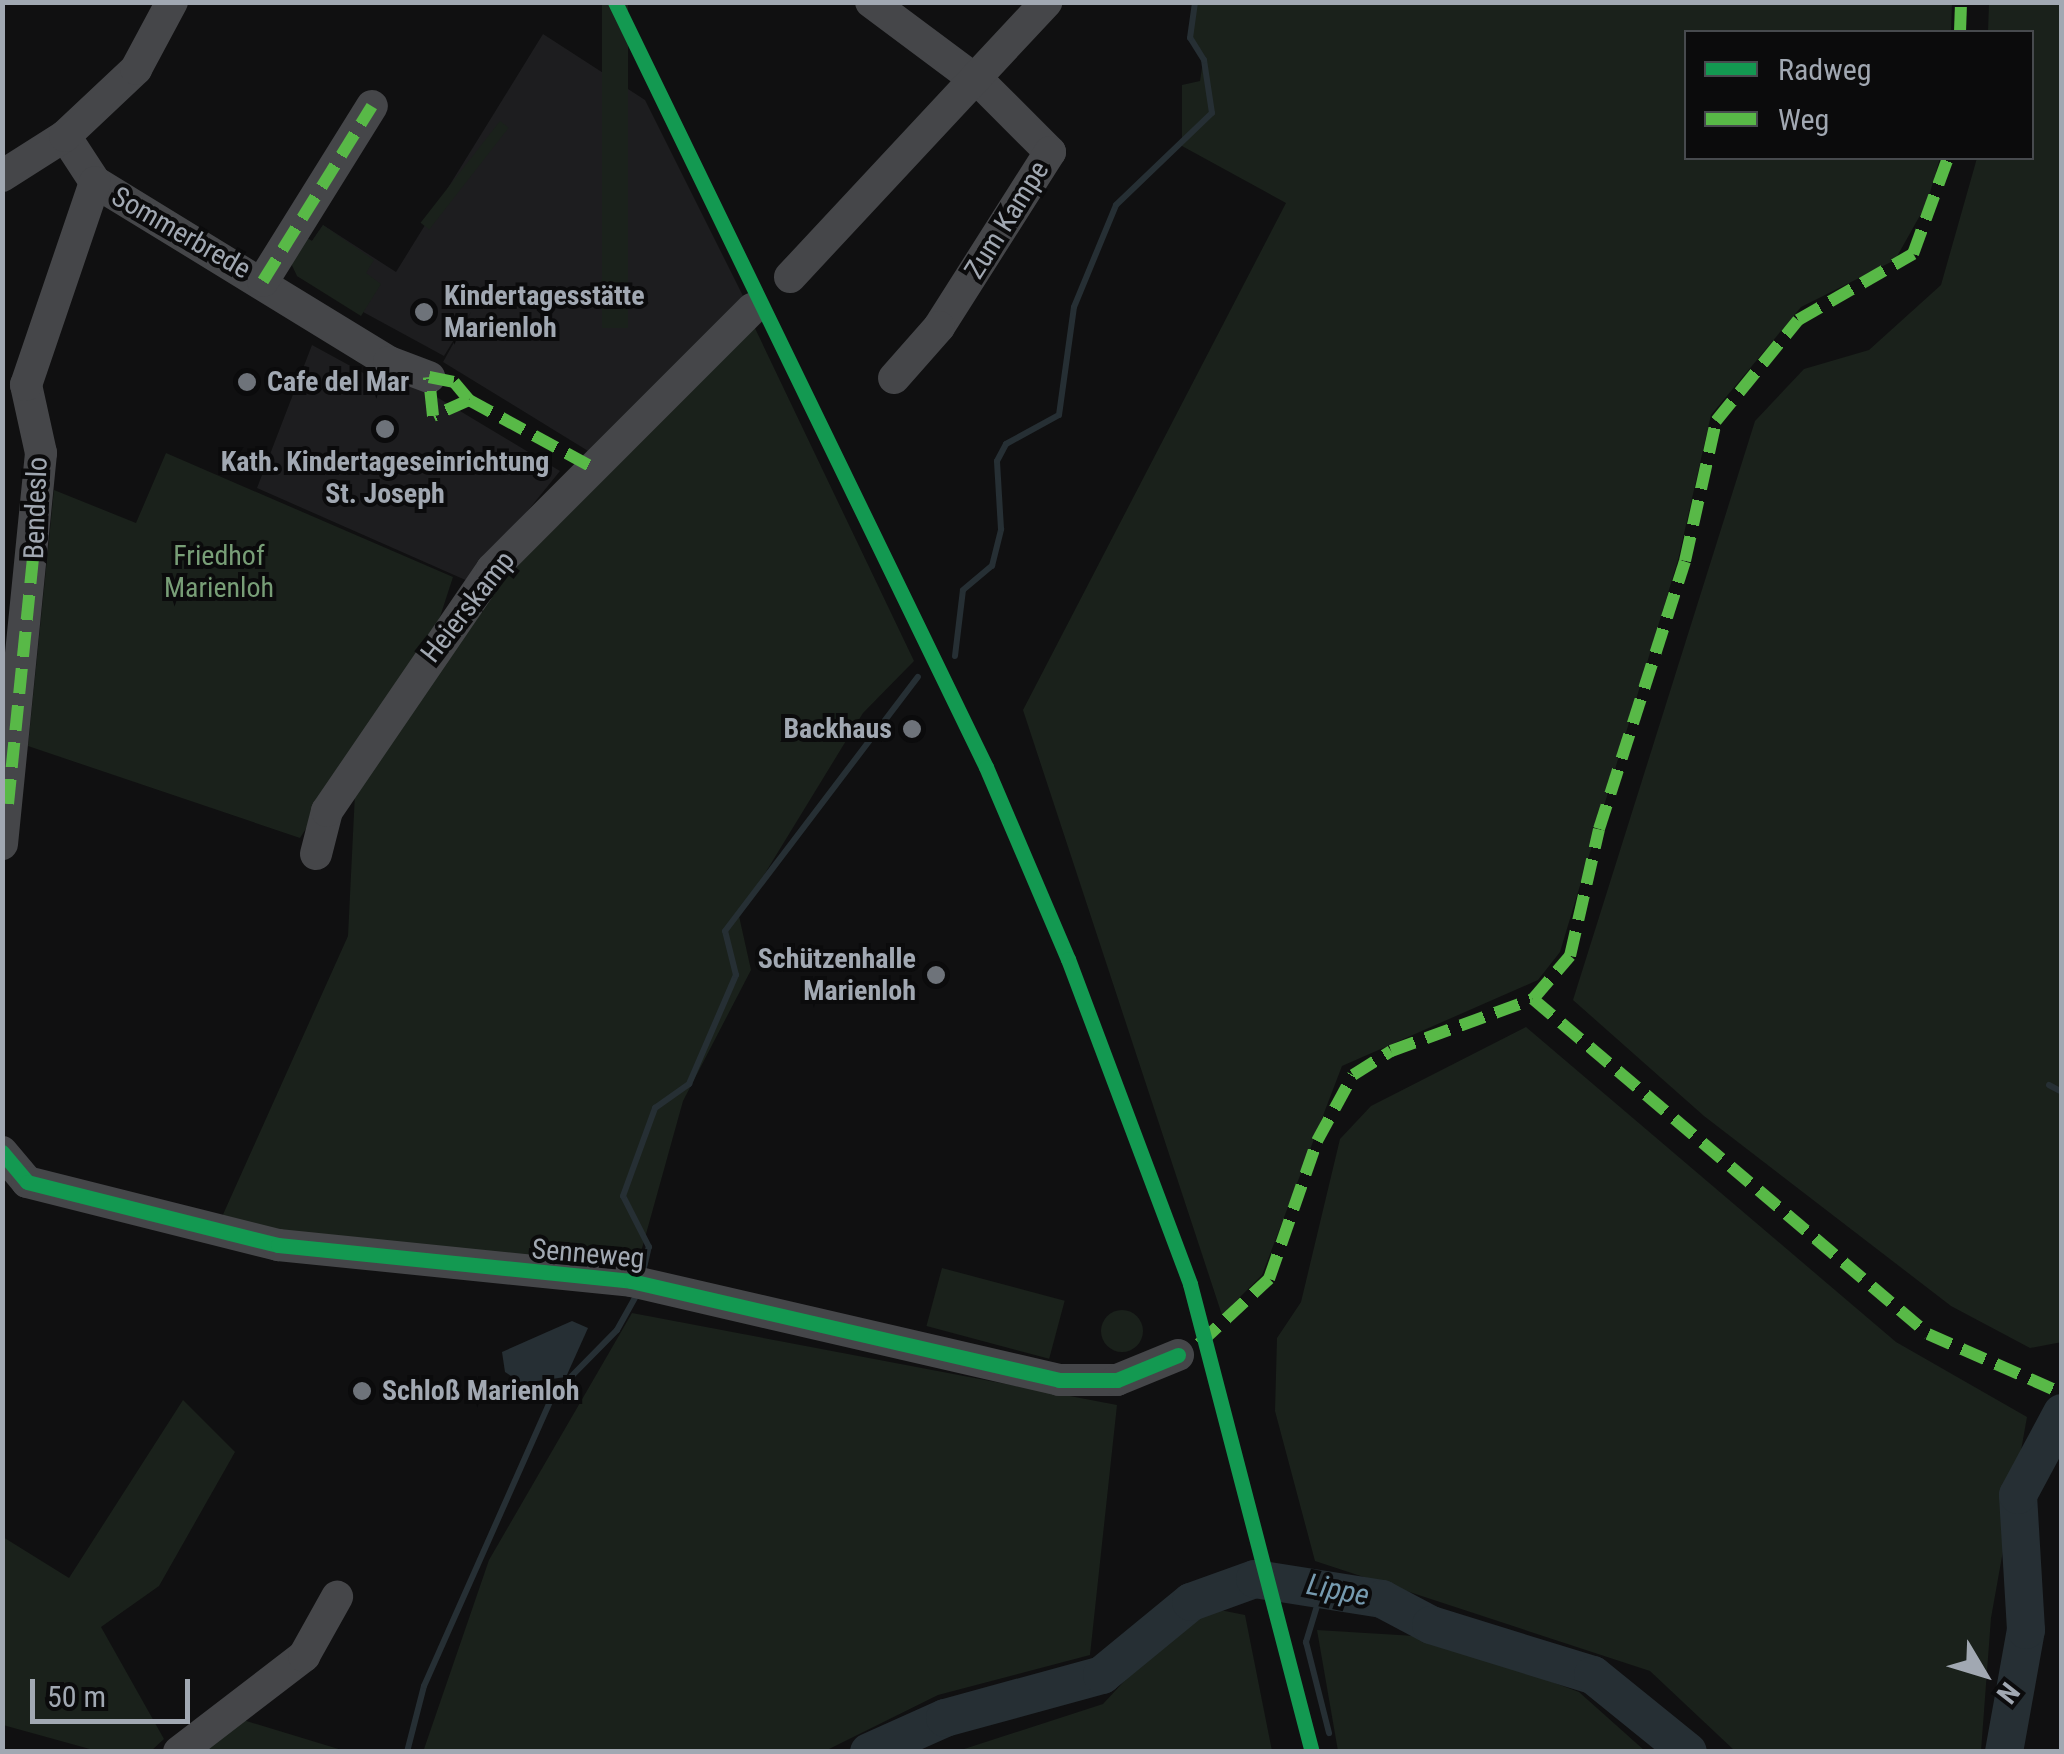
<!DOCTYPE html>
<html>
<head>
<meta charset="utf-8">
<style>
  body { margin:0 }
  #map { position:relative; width:2064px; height:1754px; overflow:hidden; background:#101011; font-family:"Roboto Condensed",sans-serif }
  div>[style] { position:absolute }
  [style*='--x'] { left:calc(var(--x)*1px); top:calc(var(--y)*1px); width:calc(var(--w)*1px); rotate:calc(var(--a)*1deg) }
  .built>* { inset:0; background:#1d1d1f }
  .green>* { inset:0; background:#1a211b; transform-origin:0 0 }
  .round { border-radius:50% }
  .water>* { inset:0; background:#262f34 }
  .stream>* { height:6px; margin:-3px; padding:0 3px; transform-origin:3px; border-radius:3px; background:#262f34 }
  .river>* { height:38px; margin:-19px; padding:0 19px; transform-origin:19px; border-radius:19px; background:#262f34 }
  .minor>* { height:32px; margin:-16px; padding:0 16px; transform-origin:16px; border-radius:16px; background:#454649 }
  .quiet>* { height:12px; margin-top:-6px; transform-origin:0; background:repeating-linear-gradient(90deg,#58b947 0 25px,transparent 0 37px) }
  .cycleway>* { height:15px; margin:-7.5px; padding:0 7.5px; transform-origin:7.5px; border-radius:7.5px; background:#139951 }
  .dots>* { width:28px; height:28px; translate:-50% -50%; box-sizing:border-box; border:5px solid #0b0b0c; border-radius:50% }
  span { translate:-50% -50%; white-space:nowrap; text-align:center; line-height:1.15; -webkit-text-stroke:8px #0b0b0c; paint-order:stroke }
  .street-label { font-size:28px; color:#a1a8b2 }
  .poi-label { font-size:28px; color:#a1a8b2; font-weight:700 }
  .left { translate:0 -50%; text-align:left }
  .right { translate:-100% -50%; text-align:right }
  .park-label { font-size:28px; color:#789e77 }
  .water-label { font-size:30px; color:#769aaf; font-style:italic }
  .frame { position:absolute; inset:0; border:5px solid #a1a8b2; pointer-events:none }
  .legend { position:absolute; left:1684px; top:30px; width:350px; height:130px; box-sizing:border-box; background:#0b0b0c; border:2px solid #474a4e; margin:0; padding:12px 18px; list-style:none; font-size:30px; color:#a1a8b2 }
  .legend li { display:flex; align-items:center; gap:20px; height:50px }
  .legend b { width:50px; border:2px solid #474a4e }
  .north { position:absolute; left:1934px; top:1624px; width:100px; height:100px; -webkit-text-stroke:8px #0b0b0c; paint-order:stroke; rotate:128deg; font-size:28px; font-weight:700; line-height:40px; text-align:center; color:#a1a8b2 }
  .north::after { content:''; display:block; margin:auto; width:35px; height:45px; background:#a1a8b2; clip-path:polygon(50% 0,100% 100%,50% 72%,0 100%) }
  .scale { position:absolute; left:30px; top:1679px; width:160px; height:45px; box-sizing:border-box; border:5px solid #a1a8b2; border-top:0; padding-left:12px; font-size:30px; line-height:35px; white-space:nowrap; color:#a1a8b2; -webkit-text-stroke:8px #0b0b0c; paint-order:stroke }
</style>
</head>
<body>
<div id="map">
  <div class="built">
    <i style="clip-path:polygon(543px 34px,645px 100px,743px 296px,593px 454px,443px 362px,471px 312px,444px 356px,297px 276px,300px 234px,312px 241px,323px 225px,396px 272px)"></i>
    <i style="clip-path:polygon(312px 345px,389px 387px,410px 381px,560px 471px,470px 582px,257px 488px)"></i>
  </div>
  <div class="green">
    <i style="left:602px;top:3px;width:26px;height:325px"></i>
    <i style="clip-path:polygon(1195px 3px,1952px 3px,1951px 32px,1686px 32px,1686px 158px,1940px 158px,1927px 203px,1895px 260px,1801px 307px,1711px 415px,1678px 560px,1560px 952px,1538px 980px,1342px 1066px,1262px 1275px,1222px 1315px,1023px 710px,1286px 203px,1182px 146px,1182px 85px,1200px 81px,1203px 61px,1189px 38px)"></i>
    <i style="clip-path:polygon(1989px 3px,2062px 3px,2062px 1342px,2030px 1348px,1951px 1306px,1704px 1116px,1573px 1000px,1755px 421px,1804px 369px,1869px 350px,1941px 285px,1977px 158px,2032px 158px,2032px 32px,1988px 32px)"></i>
    <i style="left:500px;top:121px;width:11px;height:129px;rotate:38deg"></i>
    <i style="clip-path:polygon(323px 225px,374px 260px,366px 273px,381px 284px,361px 316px,297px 276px,287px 255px,300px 234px,312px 241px)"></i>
    <i style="clip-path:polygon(752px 322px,914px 661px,863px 713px,739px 916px,751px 970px,683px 1101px,636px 1270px,397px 1251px,221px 1219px,348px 936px,355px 793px,500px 574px)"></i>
    <i style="clip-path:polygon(166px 453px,453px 577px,438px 623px,300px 838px,28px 746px,54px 490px,136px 523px)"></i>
    <i style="clip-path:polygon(1526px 1027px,1896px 1342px,2027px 1417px,1991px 1618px,1981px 1751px,1735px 1751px,1650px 1671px,1315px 1561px,1275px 1411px,1277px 1338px,1301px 1302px,1340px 1139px,1371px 1106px)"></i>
    <i style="left:942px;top:1268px;width:127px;height:60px;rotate:15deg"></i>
    <i class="round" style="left:1101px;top:1310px;width:42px;height:42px"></i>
    <i style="clip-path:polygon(632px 1313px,1117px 1405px,1090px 1655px,938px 1695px,825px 1751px,423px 1752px,489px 1560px)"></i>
    <i style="clip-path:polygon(183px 1400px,235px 1452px,159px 1586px,101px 1627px,164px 1739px,151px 1751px,97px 1751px,3px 1725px,3px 1537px,69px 1578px)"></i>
    <i style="clip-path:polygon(1195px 1605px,1245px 1615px,1272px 1751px,958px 1751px,1103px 1704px)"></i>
    <i style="clip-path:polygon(1317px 1630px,1431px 1637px,1579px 1692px,1645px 1751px,1338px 1751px)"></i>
    <i style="clip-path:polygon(240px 1719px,345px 1751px,198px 1752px)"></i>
  </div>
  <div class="water">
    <i style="clip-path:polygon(572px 1321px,588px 1328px,566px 1377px,522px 1383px,505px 1372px,502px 1352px)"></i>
  </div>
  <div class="stream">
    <i style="--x:955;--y:656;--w:66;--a:-83.1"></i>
    <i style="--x:963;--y:590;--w:38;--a:-40"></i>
    <i style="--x:992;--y:566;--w:38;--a:-76"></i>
    <i style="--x:1001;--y:529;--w:68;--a:-93.4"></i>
    <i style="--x:997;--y:461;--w:19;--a:-62"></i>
    <i style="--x:1006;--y:444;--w:60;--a:-28.7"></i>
    <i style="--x:1059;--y:415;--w:109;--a:-82.1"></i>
    <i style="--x:1074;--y:307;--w:110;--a:-67.6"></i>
    <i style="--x:1116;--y:205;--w:133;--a:-43.8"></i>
    <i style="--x:1212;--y:113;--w:54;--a:-98.6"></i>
    <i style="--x:1204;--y:60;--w:26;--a:-122"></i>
    <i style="--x:1190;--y:38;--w:36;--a:-82"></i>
    <i style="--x:2049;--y:1085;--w:15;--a:28"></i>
    <i style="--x:643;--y:1272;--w:26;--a:-77"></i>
    <i style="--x:649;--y:1247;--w:57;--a:-117"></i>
    <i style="--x:623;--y:1196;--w:94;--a:-70"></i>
    <i style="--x:655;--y:1108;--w:42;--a:-35.2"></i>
    <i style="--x:689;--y:1084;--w:119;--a:-66.7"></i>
    <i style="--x:736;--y:975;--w:45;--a:-104"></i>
    <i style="--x:725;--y:931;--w:319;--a:-52.8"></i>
    <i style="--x:1324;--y:1583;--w:62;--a:107"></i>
    <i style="--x:1306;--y:1642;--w:94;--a:75.8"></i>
    <i style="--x:407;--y:1752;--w:68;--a:-75.6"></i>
    <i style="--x:424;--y:1686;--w:318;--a:-66.1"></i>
    <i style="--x:553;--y:1395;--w:91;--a:-45.4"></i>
    <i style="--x:617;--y:1330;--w:41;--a:-60.9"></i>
  </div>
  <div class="river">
    <i style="--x:869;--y:1752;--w:83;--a:-24.1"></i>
    <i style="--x:945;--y:1718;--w:163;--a:-15.3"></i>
    <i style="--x:1102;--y:1675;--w:115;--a:-39.4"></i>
    <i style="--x:1191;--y:1602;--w:68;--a:-19.8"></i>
    <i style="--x:1255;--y:1579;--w:129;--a:8.9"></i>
    <i style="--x:1382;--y:1599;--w:55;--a:28"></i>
    <i style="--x:1431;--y:1625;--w:170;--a:17.2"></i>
    <i style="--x:1593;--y:1675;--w:122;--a:39"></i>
    <i style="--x:2004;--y:1752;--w:124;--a:-79.8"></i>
    <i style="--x:2026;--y:1630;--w:135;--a:-93.4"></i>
    <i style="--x:2018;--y:1495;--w:93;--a:-61.8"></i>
  </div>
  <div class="minor">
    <i style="--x:871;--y:2;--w:142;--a:36.7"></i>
    <i style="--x:985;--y:87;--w:92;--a:45"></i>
    <i style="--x:1050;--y:152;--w:207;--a:122.4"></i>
    <i style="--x:939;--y:327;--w:68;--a:131.4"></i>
    <i style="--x:65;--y:136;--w:55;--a:56.9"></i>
    <i style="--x:95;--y:182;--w:345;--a:31.5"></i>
    <i style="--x:389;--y:362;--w:43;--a:20.6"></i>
    <i style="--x:2;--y:176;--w:75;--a:-32.4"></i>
    <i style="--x:65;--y:136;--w:98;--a:-43.3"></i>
    <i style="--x:136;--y:69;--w:76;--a:-61.8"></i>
    <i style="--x:790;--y:277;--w:376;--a:-47"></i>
    <i style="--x:263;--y:281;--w:206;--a:-58.1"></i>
    <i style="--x:2;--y:844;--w:393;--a:-84.3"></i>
    <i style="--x:41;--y:453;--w:70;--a:-102.4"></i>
    <i style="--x:26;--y:385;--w:214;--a:-71.2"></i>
    <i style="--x:316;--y:854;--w:44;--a:-75.7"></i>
    <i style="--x:327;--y:811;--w:293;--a:-55.7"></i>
    <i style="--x:492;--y:569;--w:368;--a:-45"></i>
    <i style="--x:2;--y:1152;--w:39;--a:50"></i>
    <i style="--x:27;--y:1182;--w:259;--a:14.1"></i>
    <i style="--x:278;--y:1245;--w:355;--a:5.8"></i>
    <i style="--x:631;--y:1281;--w:439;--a:13"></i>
    <i style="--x:1059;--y:1380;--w:58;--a:0"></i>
    <i style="--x:1117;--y:1380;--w:66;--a:-22.3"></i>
    <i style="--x:179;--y:1752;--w:158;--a:-37.5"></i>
    <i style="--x:304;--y:1656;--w:68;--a:-60.8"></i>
  </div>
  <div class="quiet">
    <i style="--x:1960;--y:32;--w:30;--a:-88"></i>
    <i style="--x:263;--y:281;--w:206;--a:-58.1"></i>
    <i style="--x:469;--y:400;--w:39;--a:156"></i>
    <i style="--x:433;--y:416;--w:39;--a:-96"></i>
    <i style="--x:429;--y:377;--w:25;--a:11"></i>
    <i style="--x:454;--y:382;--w:23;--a:50"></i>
    <i style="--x:469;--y:400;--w:140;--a:28.6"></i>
    <i style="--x:8;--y:804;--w:298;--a:-84.2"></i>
    <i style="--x:1533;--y:999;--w:518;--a:40.3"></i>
    <i style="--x:1928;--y:1334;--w:146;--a:23.8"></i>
    <i style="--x:1199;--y:1344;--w:96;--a:-42.9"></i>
    <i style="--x:1269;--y:1279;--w:146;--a:-70.8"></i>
    <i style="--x:1317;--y:1141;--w:75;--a:-61.4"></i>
    <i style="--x:1353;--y:1075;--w:45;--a:-32.3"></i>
    <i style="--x:1391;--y:1051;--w:151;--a:-20.1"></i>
    <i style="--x:1533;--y:999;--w:57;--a:-49.3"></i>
    <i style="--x:1570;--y:956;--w:130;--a:-77.1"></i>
    <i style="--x:1599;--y:829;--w:281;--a:-72.2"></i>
    <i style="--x:1685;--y:561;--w:143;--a:-77.5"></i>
    <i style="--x:1716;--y:421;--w:130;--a:-50.9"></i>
    <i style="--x:1798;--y:320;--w:133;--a:-29.9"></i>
    <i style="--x:1913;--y:254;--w:102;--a:-70"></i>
  </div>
  <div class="cycleway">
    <i style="--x:615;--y:2;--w:850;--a:64.13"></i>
    <i style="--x:986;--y:767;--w:209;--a:66.9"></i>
    <i style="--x:1068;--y:959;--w:347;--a:69.4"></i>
    <i style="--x:1190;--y:1284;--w:484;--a:75.4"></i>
    <i style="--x:2;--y:1152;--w:39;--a:50"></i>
    <i style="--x:27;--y:1182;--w:259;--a:14.1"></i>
    <i style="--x:278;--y:1245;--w:355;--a:5.8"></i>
    <i style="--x:631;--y:1281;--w:439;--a:13"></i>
    <i style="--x:1059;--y:1380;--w:58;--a:0"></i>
    <i style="--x:1117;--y:1380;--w:66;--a:-22.3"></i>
  </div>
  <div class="dots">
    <i style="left:424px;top:312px;background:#6e737a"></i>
    <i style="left:247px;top:382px;background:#6e737a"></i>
    <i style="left:385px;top:429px;background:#6e737a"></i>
    <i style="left:912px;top:729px;background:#6e737a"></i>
    <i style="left:936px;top:975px;background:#6e737a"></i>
    <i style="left:362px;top:1391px;background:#6e737a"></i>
  </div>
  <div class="street-label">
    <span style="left:1007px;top:220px;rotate:-58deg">Zum Kampe</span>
    <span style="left:181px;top:233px;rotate:30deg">Sommerbrede</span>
    <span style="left:36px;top:508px;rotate:-88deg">Bendeslo</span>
    <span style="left:468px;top:607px;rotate:-52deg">Heierskamp</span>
    <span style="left:588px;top:1254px;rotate:5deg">Senneweg</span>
  </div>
  <div class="poi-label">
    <span class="left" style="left:444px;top:312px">Kindertagesstätte<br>Marienloh</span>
    <span class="left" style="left:267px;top:382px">Cafe del Mar</span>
    <span style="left:385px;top:478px">Kath. Kindertageseinrichtung<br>St. Joseph</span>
    <span class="right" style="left:892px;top:729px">Backhaus</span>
    <span class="right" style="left:916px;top:975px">Schützenhalle<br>Marienloh</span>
    <span class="left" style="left:382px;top:1391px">Schloß Marienloh</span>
  </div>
  <div class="park-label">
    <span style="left:219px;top:572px">Friedhof<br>Marienloh</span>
  </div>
  <div class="water-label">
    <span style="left:1338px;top:1590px;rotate:11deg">Lippe</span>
  </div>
  <div class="frame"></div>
  <ul class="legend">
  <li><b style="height:12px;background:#139951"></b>Radweg</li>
  <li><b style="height:12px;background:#58b947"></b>Weg</li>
  </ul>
  <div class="north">N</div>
  <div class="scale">50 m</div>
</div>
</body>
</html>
